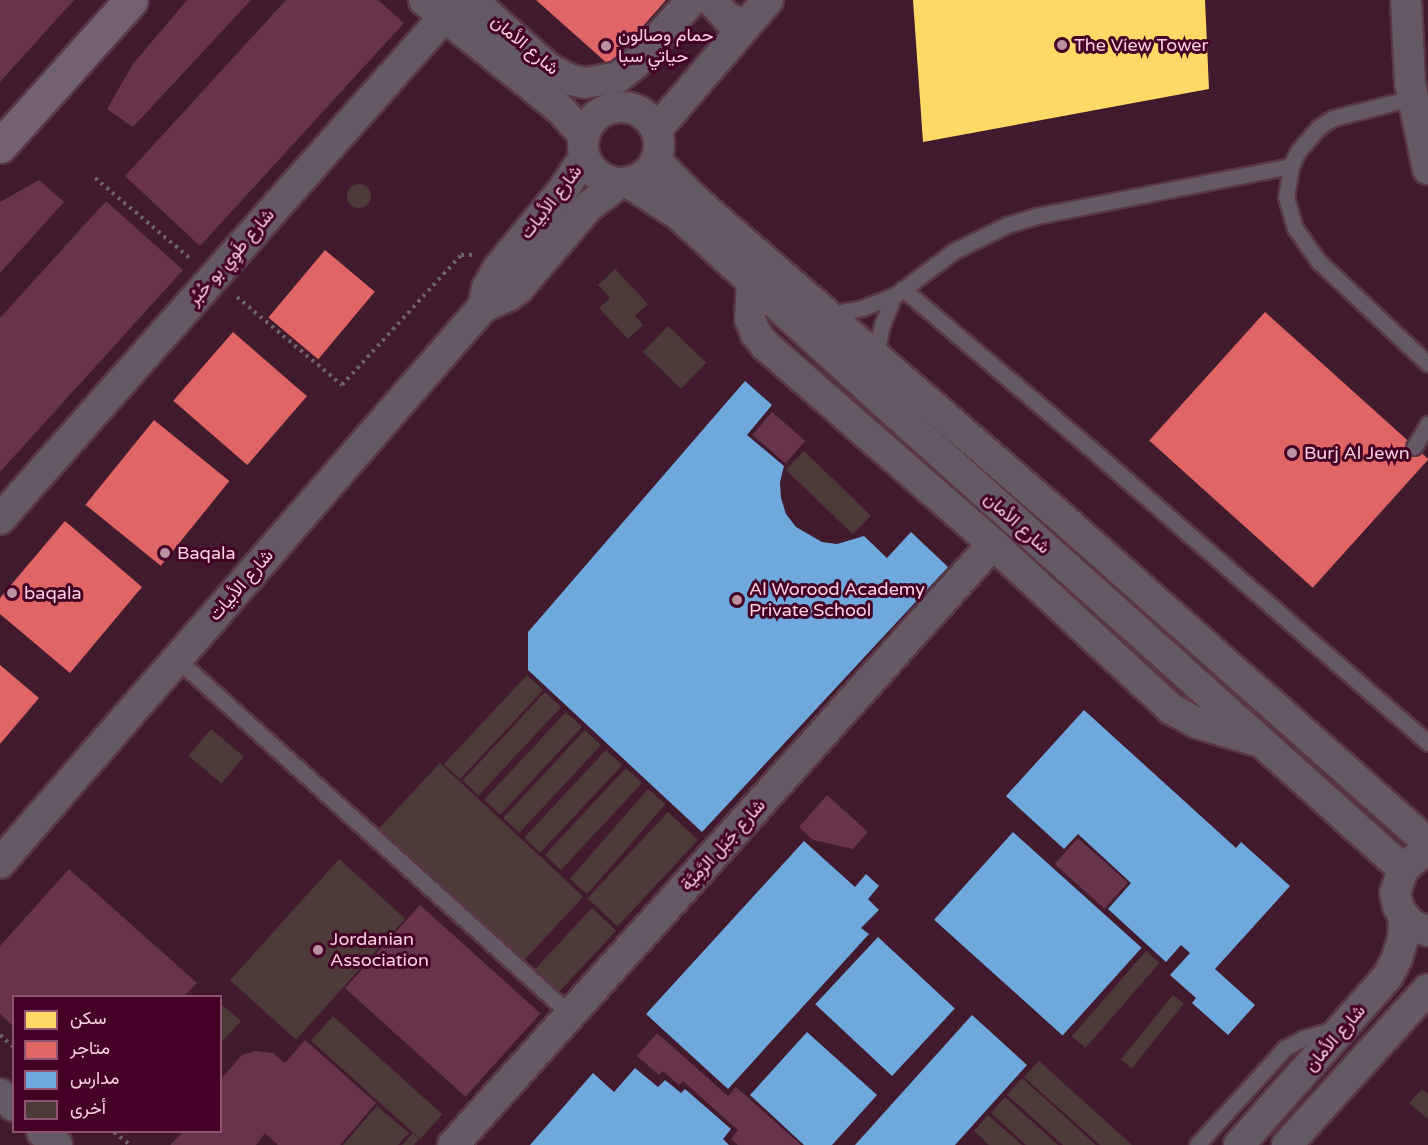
<!DOCTYPE html>
<html>
<head>
<meta charset="utf-8">
<style>
  body { margin:0 }
  #map { position:relative; width:1428px; height:1145px; overflow:hidden; background:#411a2e; font-family:"Varela Round",Vazirmatn,sans-serif }
  div>[style] { position:absolute }
  [style*='--x'] { left:calc(var(--x)*1px); top:calc(var(--y)*1px); width:calc(var(--w)*1px); rotate:calc(var(--a)*1deg) }
  .green>* { inset:0; background:#68344b; transform-origin:0 0 }
  .homes>* { inset:0; background:#ffd966 }
  .shops>* { inset:0; background:#e06666; transform-origin:0 0 }
  .schools>* { inset:0; background:#6fa8dc; transform-origin:0 0 }
  .building>* { inset:0; background:#4c3b38; transform-origin:0 0 }
  .round { border-radius:50% }
  .path>* { height:4px; margin-top:-2px; transform-origin:0; background:repeating-linear-gradient(90deg,#6f616d 0 3px,transparent 0 7.5px) }
  .roads { filter:drop-shadow(2px 0 #583747) drop-shadow(-2px 0 #583747) drop-shadow(0 2px #583747) drop-shadow(0 -2px #583747) }
  .lane>* { height:15px; margin:-7.5px; padding:0 7.5px; transform-origin:7.5px; border-radius:7.5px; background:#665966 }
  .street>* { height:30px; margin:-15px; padding:0 15px; transform-origin:15px; border-radius:15px; background:#665966 }
  .street>.ring { margin:-15px; padding:0; box-sizing:content-box; background:none; border:30px solid #665966; border-radius:50% }
  .primary>* { height:33px; margin:-16.5px; padding:0 16.5px; transform-origin:16.5px; border-radius:16.5px; background:#716172 }
  .dots>* { width:16px; height:16px; translate:-50% -50%; box-sizing:border-box; border:3px solid #440025; border-radius:50% }
  span { translate:-50% -50%; white-space:nowrap; text-align:center; line-height:1.15; -webkit-text-stroke:6px #440025; paint-order:stroke }
  .poi-label { font-size:18px; color:#fcd1e0 }
  .left { translate:0 -50%; text-align:left }
  .street-label { font-size:18px; color:#fcd1e0 }
  .legend { position:absolute; left:12px; top:995px; width:210px; height:138px; box-sizing:border-box; background:#440025; border:2px solid #8e5470; margin:0; padding:8px 10px; list-style:none; font-size:18px; color:#fcd1e0 }
  .legend li { display:flex; align-items:center; gap:12px; height:30px }
  .legend b { width:30px; border:2px solid #8e5470 }
</style>
</head>
<body>
<div id="map">
  <div class="green">
    <i style="clip-path:polygon(0 0,74px 0,0 82px)"></i>
    <i style="clip-path:polygon(187px 0,251px 0,133px 127px,107px 109px,133px 64px)"></i>
    <i style="clip-path:polygon(286px 0,378px 0,404px 23px,200px 246px,125px 176px)"></i>
    <i style="clip-path:polygon(39px 180px,64px 202px,0 273px,0 202px)"></i>
    <i style="clip-path:polygon(106px 201px,183px 270px,0 472px,0 318px)"></i>
    <i style="left:772px;top:412px;width:44px;height:30px;rotate:41deg"></i>
    <i style="clip-path:polygon(827px 795px,868px 832px,853px 849px,813px 840px,799px 827px)"></i>
    <i style="left:1078px;top:838px;width:67px;height:35px;rotate:42deg"></i>
    <i style="clip-path:polygon(69px 869px,197px 983px,184px 996px,14px 996px,13px 1026px,0 1014px,0 946px)"></i>
    <i style="left:420px;top:905px;width:162px;height:112px;rotate:42deg"></i>
    <i style="clip-path:polygon(657px 1033px,728px 1096px,736px 1087px,801px 1145px,738px 1145px,731px 1139px,738px 1130px,683px 1081px,679px 1085px,663px 1071px,659px 1075px,637px 1056px)"></i>
    <i style="clip-path:polygon(305px 1040px,376px 1103px,340px 1145px,278px 1145px,265px 1133px,256px 1145px,170px 1145px,183px 1132px,220px 1132px,221px 1079px,242px 1055px,256px 1051px,273px 1053px,285px 1063px)"></i>
  </div>
  <div class="homes">
    <i style="clip-path:polygon(913px 0,1205px 0,1209px 89px,923px 142px)"></i>
  </div>
  <div class="shops">
    <i style="clip-path:polygon(536px 0,666px 0,609px 65px)"></i>
    <i style="left:325px;top:250px;width:65px;height:88px;rotate:40deg"></i>
    <i style="left:1265px;top:312px;width:220px;height:173px;rotate:42deg"></i>
    <i style="left:233px;top:332px;width:98px;height:91px;rotate:41deg"></i>
    <i style="left:154px;top:420px;width:97px;height:109px;rotate:39deg"></i>
    <i style="clip-path:polygon(65px 521px,142px 587px,70px 673px,0 614px,0 598px)"></i>
    <i style="clip-path:polygon(0 665px,39px 698px,0 744px)"></i>
  </div>
  <div class="schools">
    <i style="clip-path:polygon(745px 381px,772px 405px,747px 435px,784px 466px,780px 482px,781px 498px,786px 514px,796px 527px,822px 542px,837px 544px,864px 536px,887px 558px,911px 532px,948px 567px,702px 832px,528px 670px,528px 632px)"></i>
    <i style="clip-path:polygon(1084px 710px,1236px 848px,1241px 842px,1290px 886px,1215px 969px,1255px 1005px,1228px 1035px,1192px 1003px,1196px 998px,1170px 975px,1190px 953px,1181px 945px,1166px 962px,1108px 909px,1131px 883px,1078px 834px,1064px 849px,1006px 796px)"></i>
    <i style="left:1013px;top:832px;width:173px;height:118px;rotate:42deg"></i>
    <i style="clip-path:polygon(804px 841px,855px 887px,866px 874px,879px 886px,868px 899px,879px 910px,861px 928px,869px 934px,728px 1089px,646px 1014px)"></i>
    <i style="left:878px;top:937px;width:105px;height:92px;rotate:43deg"></i>
    <i style="clip-path:polygon(972px 1015px,1027px 1065px,955px 1145px,855px 1145px)"></i>
    <i style="clip-path:polygon(807px 1032px,877px 1095px,832px 1145px,804px 1145px,750px 1095px)"></i>
    <i style="clip-path:polygon(635px 1068px,658px 1087px,665px 1080px,681px 1093px,685px 1089px,731px 1129px,723px 1139px,729px 1145px,530px 1145px,593px 1073px,614px 1092px)"></i>
  </div>
  <div class="building">
    <i class="round" style="left:347px;top:184px;width:24px;height:24px"></i>
    <i style="clip-path:polygon(615px 269px,648px 304px,635px 316px,643px 325px,628px 339px,599px 308px,610px 298px,598px 285px)"></i>
    <i style="left:668px;top:326px;width:53px;height:36px;rotate:44deg"></i>
    <i style="left:804px;top:451px;width:93px;height:26px;rotate:44deg"></i>
    <i style="left:527px;top:675px;width:22px;height:122px;rotate:43deg"></i>
    <i style="left:545px;top:692px;width:22px;height:121px;rotate:43deg"></i>
    <i style="left:566px;top:712px;width:22px;height:120px;rotate:43deg"></i>
    <i style="left:211px;top:729px;width:43px;height:35px;rotate:40deg"></i>
    <i style="left:585px;top:730px;width:22px;height:120px;rotate:43deg"></i>
    <i style="left:606px;top:750px;width:22px;height:120px;rotate:43deg"></i>
    <i style="left:440px;top:763px;width:196px;height:91px;rotate:43deg"></i>
    <i style="left:626px;top:768px;width:22px;height:119px;rotate:43deg"></i>
    <i style="left:648px;top:789px;width:23px;height:119px;rotate:41deg"></i>
    <i style="left:668px;top:812px;width:41px;height:118px;rotate:43deg"></i>
    <i style="left:339px;top:859px;width:89px;height:163px;rotate:42deg"></i>
    <i style="left:592px;top:908px;width:33px;height:85px;rotate:43deg"></i>
    <i style="left:1146px;top:951px;width:18px;height:113px;rotate:41deg"></i>
    <i style="left:1173px;top:995px;width:14px;height:83px;rotate:39deg"></i>
    <i style="clip-path:polygon(220px 1003px,241px 1021px,220px 1044px)"></i>
    <i style="left:333px;top:1016px;width:147px;height:33px;rotate:42deg"></i>
    <i style="clip-path:polygon(1039px 1061px,1132px 1145px,1100px 1145px,1024px 1077px)"></i>
    <i style="clip-path:polygon(1022px 1078px,1096px 1145px,1063px 1145px,1007px 1095px)"></i>
    <i style="clip-path:polygon(1422px 1089px,1428px 1094px,1428px 1119px,1409px 1103px)"></i>
    <i style="clip-path:polygon(1005px 1097px,1058px 1145px,1026px 1145px,991px 1113px)"></i>
    <i style="clip-path:polygon(377px 1106px,409px 1133px,398px 1145px,343px 1145px)"></i>
    <i style="clip-path:polygon(988px 1115px,1022px 1145px,989px 1145px,974px 1131px)"></i>
    <i style="clip-path:polygon(413px 1133px,419px 1139px,414px 1145px,402px 1145px)"></i>
  </div>
  <div class="path">
    <i style="--x:95;--y:178;--w:127;--a:40.2"></i>
    <i style="--x:237;--y:297;--w:137;--a:40"></i>
    <i style="--x:342;--y:385;--w:176;--a:-47.5"></i>
    <i style="--x:461;--y:255;--w:12;--a:0"></i>
    <i style="--x:0;--y:1035;--w:18;--a:41"></i>
    <i style="--x:114;--y:1132;--w:21;--a:39"></i>
  </div>
  <div class="roads">
    <div class="lane">
      <i style="--x:1412;--y:98;--w:81;--a:165.8"></i>
      <i style="--x:1333;--y:118;--w:17;--a:147"></i>
      <i style="--x:1319;--y:127;--w:32;--a:131"></i>
      <i style="--x:1298;--y:151;--w:17;--a:115"></i>
      <i style="--x:1291;--y:166;--w:31;--a:99"></i>
      <i style="--x:1286;--y:197;--w:32;--a:74"></i>
      <i style="--x:1295;--y:228;--w:39;--a:55"></i>
      <i style="--x:1317;--y:260;--w:152;--a:43.1"></i>
      <i style="--x:903;--y:289;--w:256;--a:40.4"></i>
      <i style="--x:1098;--y:455;--w:438;--a:41.1"></i>
      <i style="--x:829;--y:314;--w:34;--a:-10"></i>
      <i style="--x:862;--y:308;--w:34;--a:-21"></i>
      <i style="--x:894;--y:296;--w:75;--a:-36.9"></i>
      <i style="--x:954;--y:251;--w:59;--a:-26.1"></i>
      <i style="--x:1007;--y:225;--w:30;--a:-17"></i>
      <i style="--x:1036;--y:216;--w:260;--a:-11.1"></i>
      <i style="--x:876;--y:355;--w:31;--a:-79"></i>
      <i style="--x:882;--y:325;--w:31;--a:-68"></i>
      <i style="--x:1414;--y:447;--w:27;--a:-59"></i>
      <i style="--x:177;--y:659;--w:531;--a:42.1"></i>
      <i style="--x:1197;--y:1145;--w:131;--a:-47.8"></i>
      <i style="--x:1285;--y:1048;--w:21;--a:-28"></i>
      <i style="--x:1304;--y:1038;--w:33;--a:-16"></i>
    </div>
    <div class="street">
      <i style="--x:424;--y:0;--w:174;--a:38.7"></i>
      <i style="--x:560;--y:109;--w:36;--a:48"></i>
      <i style="--x:472;--y:0;--w:102;--a:41.8"></i>
      <i style="--x:548;--y:68;--w:26;--a:28"></i>
      <i style="--x:571;--y:80;--w:14;--a:12"></i>
      <i style="--x:585;--y:83;--w:34;--a:-10"></i>
      <i style="--x:618;--y:77;--w:21;--a:-37"></i>
      <i style="--x:635;--y:64;--w:86;--a:-48.3"></i>
      <i style="--x:711;--y:0;--w:24;--a:48"></i>
      <i style="--x:727;--y:18;--w:20;--a:18"></i>
      <i style="--x:1406;--y:0;--w:83;--a:87.2"></i>
      <i style="--x:1410;--y:83;--w:88;--a:78.2"></i>
      <i class="ring" style="left:583px;top:107px;width:46px;height:46px"></i>
      <i style="--x:657;--y:129;--w:170;--a:-49.3"></i>
      <i style="--x:656;--y:161;--w:57;--a:45"></i>
      <i style="--x:696;--y:201;--w:496;--a:40.9"></i>
      <i style="--x:1071;--y:526;--w:477;--a:41.6"></i>
      <i style="--x:629;--y:183;--w:59;--a:32.6"></i>
      <i style="--x:679;--y:215;--w:259;--a:42.5"></i>
      <i style="--x:870;--y:390;--w:717;--a:41.95"></i>
      <i style="--x:752;--y:281;--w:38;--a:93"></i>
      <i style="--x:750;--y:319;--w:16;--a:68"></i>
      <i style="--x:756;--y:334;--w:14;--a:51"></i>
      <i style="--x:765;--y:345;--w:303;--a:41.1"></i>
      <i style="--x:993;--y:544;--w:243;--a:42.8"></i>
      <i style="--x:1171;--y:709;--w:30;--a:28"></i>
      <i style="--x:1197;--y:723;--w:59;--a:16.9"></i>
      <i style="--x:483;--y:307;--w:27;--a:-24"></i>
      <i style="--x:508;--y:296;--w:14;--a:-36"></i>
      <i style="--x:519;--y:288;--w:108;--a:-49.5"></i>
      <i style="--x:589;--y:206;--w:36;--a:-37"></i>
      <i style="--x:0;--y:519;--w:693;--a:-48.51"></i>
      <i style="--x:1417;--y:857;--w:18;--a:139"></i>
      <i style="--x:1403;--y:869;--w:25;--a:108"></i>
      <i style="--x:1395;--y:893;--w:13;--a:77"></i>
      <i style="--x:1398;--y:906;--w:13;--a:61"></i>
      <i style="--x:1404;--y:917;--w:13;--a:45"></i>
      <i style="--x:1413;--y:926;--w:16;--a:18"></i>
      <i style="--x:0;--y:863;--w:736;--a:-49.02"></i>
      <i style="--x:483;--y:307;--w:19;--a:-78"></i>
      <i style="--x:487;--y:288;--w:24;--a:-60"></i>
      <i style="--x:499;--y:267;--w:100;--a:-50.3"></i>
      <i style="--x:563;--y:190;--w:38;--a:-57"></i>
      <i style="--x:0;--y:1094;--w:18;--a:41"></i>
      <i style="--x:42;--y:1132;--w:20;--a:41"></i>
      <i style="--x:453;--y:1145;--w:808;--a:-48.06"></i>
      <i style="--x:1239;--y:1145;--w:225;--a:-48.6"></i>
      <i style="--x:1388;--y:976;--w:20;--a:-63"></i>
      <i style="--x:1397;--y:958;--w:21;--a:-73"></i>
      <i style="--x:1403;--y:938;--w:21;--a:-87"></i>
      <i style="--x:1287;--y:1145;--w:210;--a:-47.9"></i>
    </div>
    <div class="primary">
      <i style="--x:0;--y:146;--w:196;--a:-48.1"></i>
    </div>
  </div>
  <div class="dots">
    <i style="left:1062px;top:45px;background:#bb91a2"></i>
    <i style="left:606px;top:46px;background:#bb91a2"></i>
    <i style="left:1292px;top:453px;background:#bb91a2"></i>
    <i style="left:165px;top:553px;background:#bb91a2"></i>
    <i style="left:12px;top:593px;background:#bb91a2"></i>
    <i style="left:737px;top:600px;background:#bb91a2"></i>
    <i style="left:318px;top:950px;background:#bb91a2"></i>
  </div>
  <div class="poi-label">
    <span class="left" style="left:618px;top:46px">حمام وصالون<br>حياتي سبا</span>
    <span class="left" style="left:1074px;top:45px">The View Tower</span>
    <span class="left" style="left:1304px;top:453px">Burj Al Jewn</span>
    <span class="left" style="left:177px;top:553px">Baqala</span>
    <span class="left" style="left:749px;top:600px">Al Worood Academy<br>Private School</span>
    <span class="left" style="left:24px;top:593px">baqala</span>
    <span class="left" style="left:330px;top:950px">Jordanian<br>Association</span>
  </div>
  <div class="street-label">
    <span style="left:525px;top:45px;rotate:40deg">شارع الأمان</span>
    <span style="left:551px;top:202px;rotate:-52deg">شارع الأبيات</span>
    <span style="left:231px;top:257px;rotate:-49deg">شارع طَوِي بو حُبُر</span>
    <span style="left:1017px;top:523px;rotate:42deg">شارع الأمان</span>
    <span style="left:241px;top:585px;rotate:-49deg">شارع الأبيات</span>
    <span style="left:723px;top:845px;rotate:-48deg">شارع جَبَل الرَّمِيَّة</span>
    <span style="left:1335px;top:1038px;rotate:-49deg">شارع الأمان</span>
  </div>
  <ul class="legend">
  <li><b style="height:16px;background:#ffd966"></b>سكن</li>
  <li><b style="height:16px;background:#e06666"></b>متاجر</li>
  <li><b style="height:16px;background:#6fa8dc"></b>مدارس</li>
  <li><b style="height:16px;background:#4c3b38"></b>أخرى</li>
  </ul>
</div>
</body>
</html>
